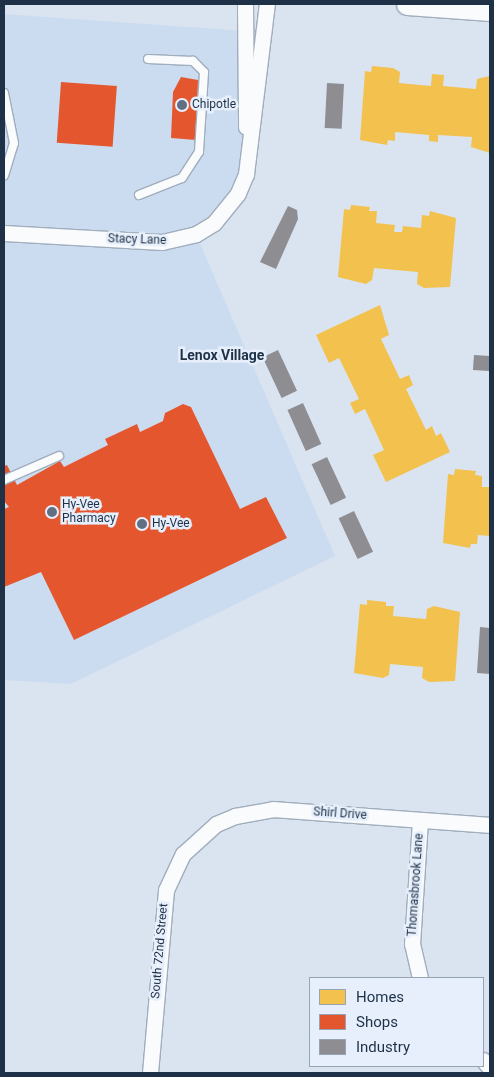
<!DOCTYPE html>
<html>
<head>
<meta charset="utf-8">
<style>
  body { margin:0 }
  #map { position:relative; width:494px; height:1077px; overflow:hidden; background:#dae4f0; font-family:Roboto,sans-serif }
  div>[style] { position:absolute }
  [style*='--x'] { left:calc(var(--x)*1px); top:calc(var(--y)*1px); width:calc(var(--w)*1px); rotate:calc(var(--a)*1deg) }
  .built>* { inset:0; background:#ccdcf0 }
  .homes>* { inset:0; background:#f2c14e }
  .shops>* { inset:0; background:#e4572e; transform-origin:0 0 }
  .industry>* { inset:0; background:#8d8d92; transform-origin:0 0 }
  .roads { filter:drop-shadow(1px 0 #a0adbc) drop-shadow(-1px 0 #a0adbc) drop-shadow(0 1px #a0adbc) drop-shadow(0 -1px #a0adbc) }
  .service>* { height:8px; margin:-4px; padding:0 4px; transform-origin:4px; border-radius:4px; background:#f9fbfd }
  .minor>* { height:15px; margin:-7.5px; padding:0 7.5px; transform-origin:7.5px; border-radius:7.5px; background:#f9fbfd }
  .secondary>* { height:21px; margin:-10.5px; padding:0 10.5px; transform-origin:10.5px; border-radius:10.5px; background:#f9fbfd }
  .dots>* { width:14px; height:14px; translate:-50% -50%; box-sizing:border-box; border:2px solid #e6effb; border-radius:50% }
  span { translate:-50% -50%; white-space:nowrap; text-align:center; line-height:1.15; -webkit-text-stroke:5px #e6effb; paint-order:stroke }
  .poi-label { font-size:12px; color:#1e3147 }
  .left { translate:0 -50%; text-align:left }
  .street-label { font-size:12px; color:#1e3147 }
  .neighbourhood-label { font-size:14px; color:#1e3147; font-weight:700 }
  .frame { position:absolute; inset:0; border:5px solid #1e3147; pointer-events:none }
  .legend { position:absolute; left:309px; top:977px; width:175px; height:90px; box-sizing:border-box; background:#e6effb; border:1px solid #96a3b3; margin:0; padding:6px 9px; list-style:none; font-size:15px; color:#1e3147 }
  .legend li { display:flex; align-items:center; gap:10px; height:25px }
  .legend b { width:25px; border:1px solid #96a3b3 }
</style>
</head>
<body>
<div id="map">
  <div class="built">
    <i style="clip-path:polygon(4px 14px,245px 31px,246px 171px,196px 234px,335px 556px,71px 684px,4px 680px)"></i>
  </div>
  <div class="homes">
    <i style="clip-path:polygon(372px 66px,393px 68px,400px 72px,399px 83px,431px 86px,432px 74px,444px 75px,443px 86px,476px 89px,477px 79px,490px 76px,490px 153px,471px 147px,472px 137px,438px 135px,438px 142px,429px 141px,429px 135px,395px 132px,395px 141px,388px 140px,387px 145px,360px 140px,365px 71px,371px 72px)"></i>
    <i style="clip-path:polygon(351px 205px,370px 207px,369px 211px,377px 211px,376px 223px,395px 225px,394px 232px,402px 232px,403px 226px,421px 228px,422px 215px,429px 216px,430px 211px,456px 218px,450px 287px,424px 288px,417px 284px,418px 272px,374px 268px,372px 280px,366px 284px,338px 277px,344px 209px,350px 210px)"></i>
    <i style="clip-path:polygon(380px 305px,389px 335px,381px 339px,400px 379px,409px 375px,413px 385px,406px 389px,426px 430px,432px 426px,436px 436px,441px 433px,450px 452px,386px 482px,373px 455px,384px 450px,365px 409px,355px 414px,350px 403px,359px 399px,339px 358px,329px 363px,316px 335px)"></i>
    <i style="clip-path:polygon(455px 469px,476px 471px,475px 475px,482px 476px,482px 487px,490px 487px,490px 536px,478px 535px,477px 544px,471px 544px,470px 548px,443px 543px,448px 474px,454px 475px)"></i>
    <i style="clip-path:polygon(367px 600px,386px 602px,386px 606px,394px 606px,393px 616px,426px 619px,427px 609px,434px 606px,460px 612px,455px 681px,429px 682px,422px 678px,423px 667px,390px 664px,389px 675px,383px 678px,354px 673px,360px 604px,367px 605px)"></i>
  </div>
  <div class="shops">
    <i style="clip-path:polygon(181px 77px,198px 80px,196px 140px,171px 138px,173px 92px)"></i>
    <i style="left:61px;top:82px;width:56px;height:61px;rotate:4deg"></i>
    <i style="clip-path:polygon(183px 404px,191px 407px,240px 509px,266px 497px,287px 538px,74px 640px,41px 572px,4px 587px,4px 509px,9px 507px,4px 501px,4px 466px,7px 465px,17px 485px,60px 461px,64px 467px,108px 445px,105px 439px,137px 424px,140px 432px,163px 421px,165px 413px)"></i>
  </div>
  <div class="industry">
    <i style="left:327px;top:83px;width:17px;height:45px;rotate:3deg"></i>
    <i style="clip-path:polygon(288px 206px,297px 210px,298px 219px,276px 269px,260px 262px)"></i>
    <i style="left:278px;top:350px;width:45px;height:17px;rotate:65deg"></i>
    <i style="left:474px;top:355px;width:16px;height:15px;rotate:4deg"></i>
    <i style="left:303px;top:403px;width:45px;height:17px;rotate:66deg"></i>
    <i style="left:327px;top:457px;width:45px;height:17px;rotate:65deg"></i>
    <i style="left:354px;top:511px;width:45px;height:17px;rotate:65deg"></i>
    <i style="clip-path:polygon(480px 627px,490px 628px,490px 674px,477px 673px)"></i>
  </div>
  <div class="roads">
    <div class="service">
      <i style="--x:4;--y:93;--w:51;--a:78.7"></i>
      <i style="--x:14;--y:143;--w:34;--a:107"></i>
      <i style="--x:139;--y:195;--w:46;--a:-21.6"></i>
      <i style="--x:182;--y:178;--w:31;--a:-57"></i>
      <i style="--x:199;--y:152;--w:80;--a:-86.4"></i>
      <i style="--x:204;--y:72;--w:16;--a:-135"></i>
      <i style="--x:193;--y:61;--w:45;--a:-177.5"></i>
      <i style="--x:4;--y:480;--w:60;--a:-23.6"></i>
    </div>
    <div class="minor">
      <i style="--x:245;--y:4;--w:123;--a:89.5"></i>
      <i style="--x:4;--y:233;--w:158;--a:3.3"></i>
      <i style="--x:162;--y:242;--w:35;--a:-13"></i>
      <i style="--x:196;--y:234;--w:21;--a:-31"></i>
      <i style="--x:214;--y:223;--w:38;--a:-51"></i>
      <i style="--x:238;--y:193;--w:21;--a:-67"></i>
      <i style="--x:246;--y:174;--w:171;--a:-83"></i>
      <i style="--x:420;--y:978;--w:35;--a:-103"></i>
      <i style="--x:412;--y:944;--w:124;--a:-86.3"></i>
      <i style="--x:483;--y:1060;--w:11;--a:49"></i>
      <i style="--x:150;--y:1073;--w:184;--a:-85"></i>
      <i style="--x:166;--y:890;--w:40;--a:-65"></i>
      <i style="--x:183;--y:854;--w:45;--a:-42.3"></i>
      <i style="--x:216;--y:824;--w:21;--a:-23"></i>
      <i style="--x:235;--y:816;--w:39;--a:-10"></i>
      <i style="--x:273;--y:809;--w:218;--a:4.2"></i>
    </div>
    <div class="secondary">
      <i style="--x:407;--y:4;--w:83;--a:4.1"></i>
    </div>
  </div>
  <div class="dots">
    <i style="left:182px;top:105px;background:#607082"></i>
    <i style="left:52px;top:512px;background:#607082"></i>
    <i style="left:142px;top:524px;background:#607082"></i>
  </div>
  <div class="poi-label">
    <span class="left" style="left:192px;top:105px">Chipotle</span>
    <span class="left" style="left:62px;top:512px">Hy-Vee<br>Pharmacy</span>
    <span class="left" style="left:152px;top:524px">Hy-Vee</span>
  </div>
  <div class="street-label">
    <span style="left:137px;top:240px;rotate:2deg">Stacy Lane</span>
    <span style="left:340px;top:814px;rotate:4deg">Shirl Drive</span>
    <span style="left:416px;top:885px;rotate:-86deg">Thomasbrook Lane</span>
    <span style="left:160px;top:951px;rotate:-85deg">South 72nd Street</span>
  </div>
  <div class="neighbourhood-label">
    <span style="left:222px;top:355px">Lenox Village</span>
  </div>
  <div class="frame"></div>
  <ul class="legend">
  <li><b style="height:14px;background:#f2c14e"></b>Homes</li>
  <li><b style="height:14px;background:#e4572e"></b>Shops</li>
  <li><b style="height:14px;background:#8d8d92"></b>Industry</li>
  </ul>
</div>
</body>
</html>
